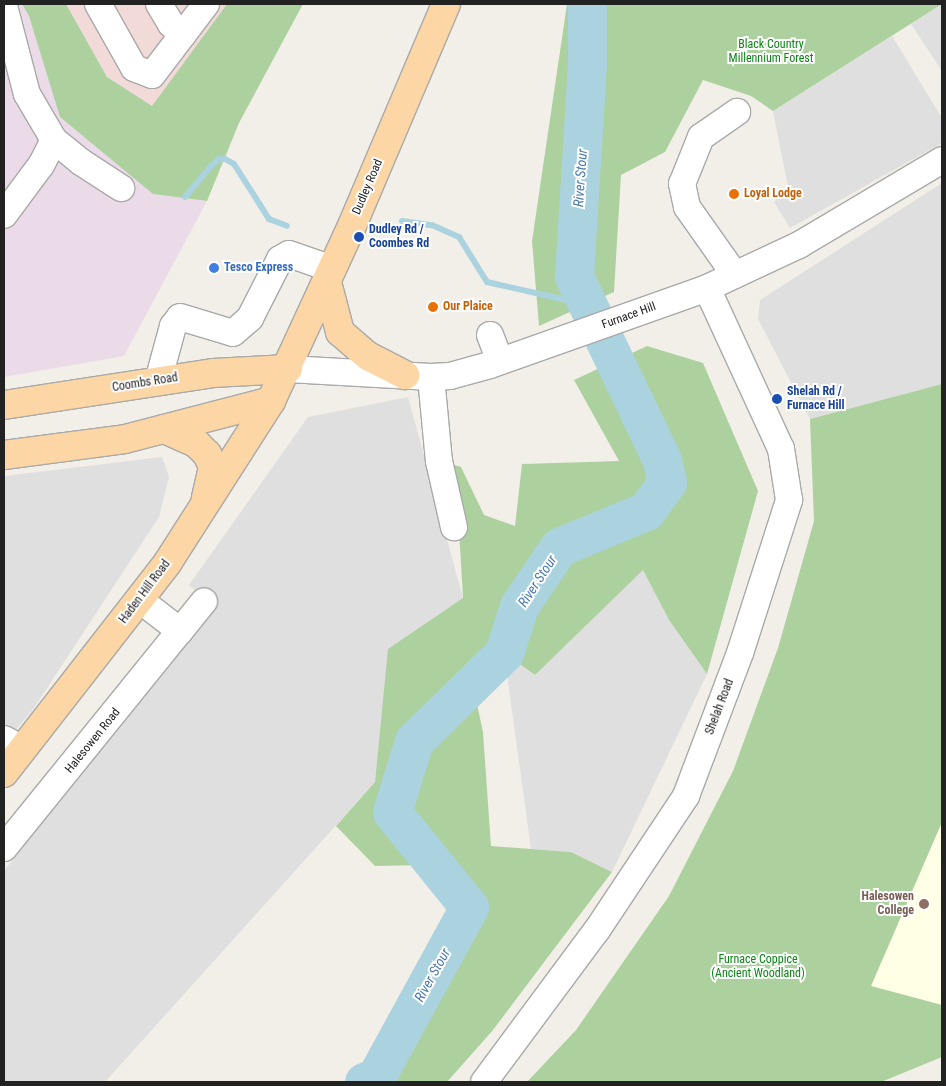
<!DOCTYPE html>
<html>
<head>
<meta charset="utf-8">
<style>
  body { margin:0 }
  #map { position:relative; width:946px; height:1086px; overflow:hidden; background:#f2efe9; font-family:"Roboto Condensed",sans-serif }
  div>[style] { position:absolute }
  [style*='--x'] { left:calc(var(--x)*1px); top:calc(var(--y)*1px); width:calc(var(--w)*1px); rotate:calc(var(--a)*1deg) }
  .residential>* { inset:0; background:#e0dfdf }
  .commercial>* { inset:0; background:#f2dad9 }
  .industrial>* { inset:0; background:#ebdbe8 }
  .education>* { inset:0; background:#ffffe5 }
  .forest>* { inset:0; background:#add19e }
  .stream>* { height:6px; margin:-3px; padding:0 3px; transform-origin:3px; border-radius:3px; background:#aad3df }
  .river>* { height:39px; margin:-19.5px; padding:0 19.5px; transform-origin:19.5px; border-radius:19.5px; background:#aad3df }
  .roads { filter:drop-shadow(1px 0 #a9a9a9) drop-shadow(-1px 0 #a9a9a9) drop-shadow(0 1px #a9a9a9) drop-shadow(0 -1px #a9a9a9) }
  .minor>* { height:26px; margin:-13px; padding:0 13px; transform-origin:13px; border-radius:13px; background:#fff }
  .major>* { height:28px; margin:-14px; padding:0 14px; transform-origin:14px; border-radius:14px; background:#fcd6a4 }
  .dots>* { width:14px; height:14px; translate:-50% -50%; box-sizing:border-box; border:2px solid #fff; border-radius:50% }
  span { translate:-50% -50%; white-space:nowrap; text-align:center; line-height:1.15; -webkit-text-stroke:4px #fff; paint-order:stroke }
  .park-label { font-size:12px; color:#0c8416 }
  .street-label { font-size:12px; color:#222 }
  .food-label { font-size:12px; color:#c56008; font-weight:700 }
  .left { translate:0 -50%; text-align:left }
  .transit-label { font-size:12px; color:#164399; font-weight:700 }
  .shop-label { font-size:12px; color:#366cbe; font-weight:700 }
  .education-label { font-size:12px; color:#785e54; font-weight:700 }
  .right { translate:-100% -50%; text-align:right }
  .water-label { font-size:14px; color:#4a7aab; font-style:italic }
  .frame { position:absolute; inset:0; border:5px solid #222; pointer-events:none }
</style>
</head>
<body>
<div id="map">
  <div class="residential">
    <i style="clip-path:polygon(942px 4px,942px 71px,911px 24px)"></i>
    <i style="clip-path:polygon(892px 36px,942px 118px,942px 143px,790px 228px,774px 202px,788px 187px,773px 111px)"></i>
    <i style="clip-path:polygon(942px 183px,942px 384px,810px 419px,758px 319px,760px 300px)"></i>
    <i style="clip-path:polygon(408px 397px,463px 598px,389px 649px,375px 782px,105px 1082px,4px 1082px,4px 871px,212px 605px,189px 585px,308px 417px)"></i>
    <i style="clip-path:polygon(162px 457px,169px 477px,159px 517px,34px 708px,4px 744px,4px 476px)"></i>
    <i style="clip-path:polygon(643px 569px,669px 620px,707px 674px,612px 872px,571px 852px,531px 849px,504px 653px,535px 675px)"></i>
  </div>
  <div class="commercial">
    <i style="clip-path:polygon(66px 4px,227px 4px,152px 107px,107px 77px)"></i>
  </div>
  <div class="industrial">
    <i style="clip-path:polygon(4px 4px,22px 4px,153px 194px,207px 201px,124px 356px,4px 377px)"></i>
  </div>
  <div class="education">
    <i style="clip-path:polygon(942px 822px,942px 1005px,871px 986px)"></i>
  </div>
  <div class="forest">
    <i style="clip-path:polygon(22px 4px,66px 4px,107px 77px,152px 106px,227px 4px,303px 4px,239px 123px,207px 201px,153px 194px,60px 117px,29px 16px)"></i>
    <i style="clip-path:polygon(567px 4px,942px 4px,773px 111px,751px 96px,703px 80px,665px 152px,621px 175px,614px 292px,539px 326px,532px 241px)"></i>
    <i style="clip-path:polygon(647px 346px,703px 363px,758px 491px,707px 674px,669px 620px,643px 570px,535px 675px,504px 653px,473px 685px,483px 732px,491px 846px,571px 852px,612px 872px,493px 1030px,447px 1082px,364px 1082px,376px 1077px,468px 907px,426px 865px,375px 866px,336px 826px,375px 782px,388px 649px,463px 598px,459px 530px,448px 463px,461px 467px,484px 515px,515px 526px,522px 464px,619px 461px,574px 380px)"></i>
    <i style="clip-path:polygon(942px 384px,942px 822px,871px 986px,942px 1005px,942px 1057px,881px 1082px,527px 1082px,576px 1030px,669px 896px,733px 771px,778px 648px,814px 521px,810px 419px)"></i>
  </div>
  <div class="stream">
    <i style="--x:185;--y:197;--w:40;--a:-50"></i>
    <i style="--x:211;--y:166;--w:11;--a:-41"></i>
    <i style="--x:219;--y:159;--w:6;--a:0"></i>
    <i style="--x:225;--y:159;--w:10;--a:29"></i>
    <i style="--x:234;--y:164;--w:65;--a:57.5"></i>
    <i style="--x:269;--y:219;--w:19;--a:21"></i>
    <i style="--x:402;--y:221;--w:30;--a:8"></i>
    <i style="--x:432;--y:225;--w:30;--a:24"></i>
    <i style="--x:459;--y:237;--w:53;--a:58.1"></i>
    <i style="--x:487;--y:282;--w:104;--a:12.8"></i>
  </div>
  <div class="river">
    <i style="--x:364;--y:1082;--w:13;--a:-23"></i>
    <i style="--x:376;--y:1077;--w:194;--a:-61.3"></i>
    <i style="--x:469;--y:907;--w:122;--a:-129"></i>
    <i style="--x:392;--y:812;--w:74;--a:-72.8"></i>
    <i style="--x:414;--y:741;--w:126;--a:-44.4"></i>
    <i style="--x:504;--y:653;--w:49;--a:-72.3"></i>
    <i style="--x:519;--y:606;--w:71;--a:-55.9"></i>
    <i style="--x:559;--y:547;--w:94;--a:-22.5"></i>
    <i style="--x:646;--y:511;--w:36;--a:-54"></i>
    <i style="--x:667;--y:482;--w:23;--a:-103"></i>
    <i style="--x:662;--y:460;--w:204;--a:-115.6"></i>
    <i style="--x:574;--y:276;--w:210;--a:-86.5"></i>
    <i style="--x:587;--y:66;--w:62;--a:-90"></i>
  </div>
  <div class="roads">
    <div class="minor">
      <i style="--x:98;--y:4;--w:73;--a:60.6"></i>
      <i style="--x:134;--y:68;--w:19;--a:21"></i>
      <i style="--x:152;--y:75;--w:89;--a:-52.7"></i>
      <i style="--x:159;--y:4;--w:23;--a:59"></i>
      <i style="--x:171;--y:24;--w:16;--a:43"></i>
      <i style="--x:4;--y:6;--w:91;--a:75.4"></i>
      <i style="--x:27;--y:94;--w:53;--a:59.6"></i>
      <i style="--x:54;--y:140;--w:28;--a:117"></i>
      <i style="--x:41;--y:165;--w:62;--a:126.5"></i>
      <i style="--x:54;--y:140;--w:35;--a:39"></i>
      <i style="--x:81;--y:162;--w:48;--a:33"></i>
      <i style="--x:735;--y:275;--w:83;--a:-125.2"></i>
      <i style="--x:687;--y:207;--w:24;--a:-102"></i>
      <i style="--x:682;--y:184;--w:51;--a:-68"></i>
      <i style="--x:701;--y:137;--w:44;--a:-34.8"></i>
      <i style="--x:490;--y:335;--w:28;--a:69"></i>
      <i style="--x:288;--y:369;--w:143;--a:3.2"></i>
      <i style="--x:431;--y:377;--w:19;--a:-3"></i>
      <i style="--x:450;--y:376;--w:41;--a:-15.4"></i>
      <i style="--x:490;--y:365;--w:230;--a:-19.5"></i>
      <i style="--x:707;--y:288;--w:102;--a:-25.1"></i>
      <i style="--x:799;--y:245;--w:166;--a:-30.7"></i>
      <i style="--x:431;--y:377;--w:84;--a:84.6"></i>
      <i style="--x:439;--y:461;--w:68;--a:77.2"></i>
      <i style="--x:158;--y:381;--w:57;--a:-74.7"></i>
      <i style="--x:173;--y:326;--w:11;--a:-52"></i>
      <i style="--x:180;--y:317;--w:55;--a:16.8"></i>
      <i style="--x:233;--y:333;--w:23;--a:-41"></i>
      <i style="--x:250;--y:318;--w:66;--a:-63"></i>
      <i style="--x:280;--y:259;--w:10;--a:-29"></i>
      <i style="--x:289;--y:254;--w:46;--a:19.2"></i>
      <i style="--x:180;--y:631;--w:38;--a:-51"></i>
      <i style="--x:4;--y:739;--w:21;--a:28"></i>
      <i style="--x:4;--y:848;--w:279;--a:-51"></i>
      <i style="--x:180;--y:631;--w:51;--a:-142.2"></i>
      <i style="--x:484;--y:1082;--w:189;--a:-53.4"></i>
      <i style="--x:597;--y:930;--w:161;--a:-56.4"></i>
      <i style="--x:686;--y:796;--w:153;--a:-69.3"></i>
      <i style="--x:740;--y:653;--w:161;--a:-72.2"></i>
      <i style="--x:789;--y:500;--w:52;--a:-98.9"></i>
      <i style="--x:781;--y:449;--w:177;--a:-114.7"></i>
    </div>
    <div class="major">
      <i style="--x:327;--y:282;--w:52;--a:75.4"></i>
      <i style="--x:340;--y:332;--w:37;--a:41"></i>
      <i style="--x:368;--y:356;--w:42;--a:27.2"></i>
      <i style="--x:4;--y:405;--w:211;--a:-8.7"></i>
      <i style="--x:213;--y:373;--w:75;--a:-3.1"></i>
      <i style="--x:164;--y:429;--w:35;--a:24"></i>
      <i style="--x:196;--y:443;--w:16;--a:45"></i>
      <i style="--x:207;--y:454;--w:14;--a:65"></i>
      <i style="--x:213;--y:467;--w:32;--a:103"></i>
      <i style="--x:4;--y:455;--w:122;--a:-7.5"></i>
      <i style="--x:125;--y:439;--w:151;--a:-14.6"></i>
      <i style="--x:4;--y:773;--w:267;--a:-52.1"></i>
      <i style="--x:168;--y:562;--w:191;--a:-57.4"></i>
      <i style="--x:271;--y:401;--w:191;--a:-65.2"></i>
      <i style="--x:351;--y:228;--w:243;--a:-67"></i>
    </div>
  </div>
  <div class="dots">
    <i style="left:734px;top:194px;background:#e8710a"></i>
    <i style="left:359px;top:237px;background:#1a4fb4"></i>
    <i style="left:214px;top:268px;background:#3f7fe0"></i>
    <i style="left:433px;top:307px;background:#e8710a"></i>
    <i style="left:777px;top:399px;background:#1a4fb4"></i>
    <i style="left:924px;top:904px;background:#8d6e63"></i>
  </div>
  <div class="park-label">
    <span style="left:771px;top:52px">Black Country<br>Millennium Forest</span>
    <span style="left:758px;top:967px">Furnace Coppice<br>(Ancient Woodland)</span>
  </div>
  <div class="street-label">
    <span style="left:368px;top:187px;rotate:-67deg">Dudley Road</span>
    <span style="left:629px;top:316px;rotate:-20deg">Furnace Hill</span>
    <span style="left:145px;top:383px;rotate:-9deg">Coombs Road</span>
    <span style="left:145px;top:592px;rotate:-53deg">Haden Hill Road</span>
    <span style="left:720px;top:707px;rotate:-69deg">Shelah Road</span>
    <span style="left:93px;top:741px;rotate:-51deg">Halesowen Road</span>
  </div>
  <div class="food-label">
    <span class="left" style="left:744px;top:194px">Loyal Lodge</span>
    <span class="left" style="left:443px;top:307px">Our Plaice</span>
  </div>
  <div class="transit-label">
    <span class="left" style="left:369px;top:237px">Dudley Rd /<br>Coombes Rd</span>
    <span class="left" style="left:787px;top:399px">Shelah Rd /<br>Furnace Hill</span>
  </div>
  <div class="shop-label">
    <span class="left" style="left:224px;top:268px">Tesco Express</span>
  </div>
  <div class="education-label">
    <span class="right" style="left:914px;top:904px">Halesowen<br>College</span>
  </div>
  <div class="water-label">
    <span style="left:580px;top:178px;rotate:-86deg">River Stour</span>
    <span style="left:537px;top:581px;rotate:-57deg">River Stour</span>
    <span style="left:432px;top:975px;rotate:-61deg">River Stour</span>
  </div>
  <div class="frame"></div>
</div>
</body>
</html>
